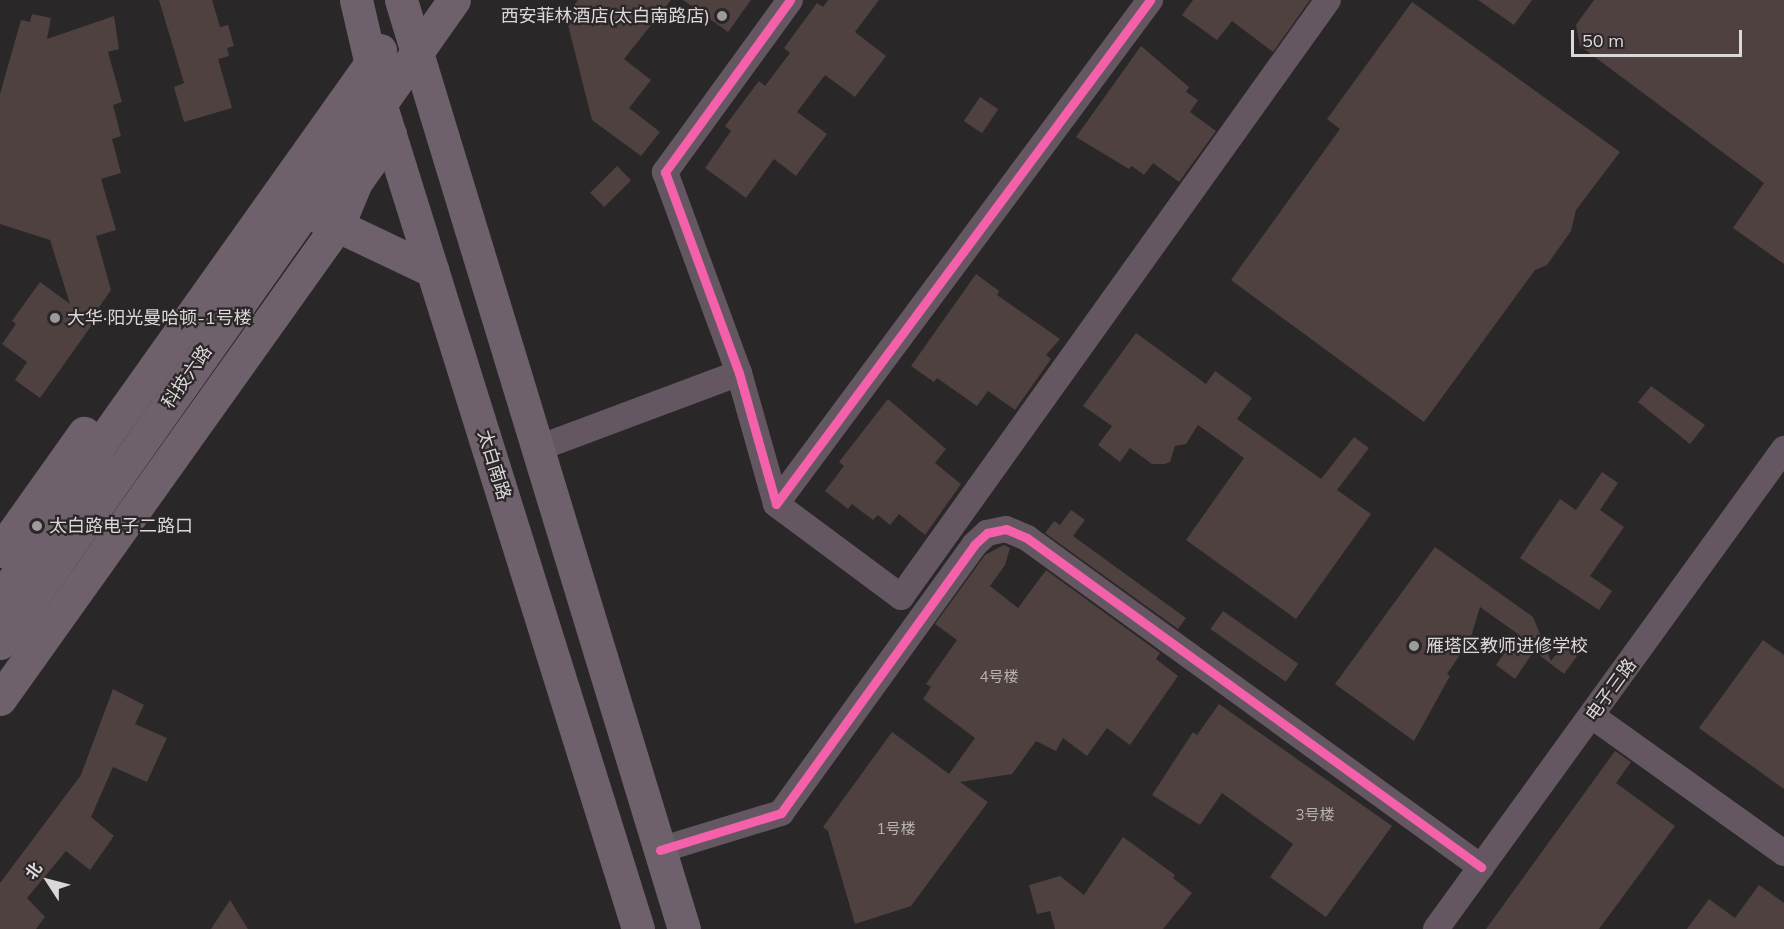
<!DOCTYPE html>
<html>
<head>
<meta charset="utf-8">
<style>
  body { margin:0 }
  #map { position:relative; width:1784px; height:929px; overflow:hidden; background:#2a2728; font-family:Mulish,"Noto Sans SC",sans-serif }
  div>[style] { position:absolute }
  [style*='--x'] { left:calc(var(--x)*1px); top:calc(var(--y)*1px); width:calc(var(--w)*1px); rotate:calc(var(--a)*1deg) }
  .building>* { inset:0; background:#4e4140; transform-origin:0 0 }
  .minor>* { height:26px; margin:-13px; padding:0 13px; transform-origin:13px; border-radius:13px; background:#645761 }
  .major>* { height:33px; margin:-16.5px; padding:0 16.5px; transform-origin:16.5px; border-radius:16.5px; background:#6f616c }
  .cycleway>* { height:9px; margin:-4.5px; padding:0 4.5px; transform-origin:4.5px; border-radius:4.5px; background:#f560ab }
  .dots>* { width:16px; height:16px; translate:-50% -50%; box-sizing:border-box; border:3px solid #2b2627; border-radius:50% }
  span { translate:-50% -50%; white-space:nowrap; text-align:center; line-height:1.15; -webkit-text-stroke:4.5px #2b2627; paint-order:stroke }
  .number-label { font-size:15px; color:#b8b2b3 }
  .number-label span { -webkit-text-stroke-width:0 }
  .poi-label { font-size:18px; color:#dbd8d9 }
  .right { translate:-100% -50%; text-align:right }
  .left { translate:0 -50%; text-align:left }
  .street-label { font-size:18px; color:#dbd8d9 }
  .north { position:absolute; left:18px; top:851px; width:60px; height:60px; -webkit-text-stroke:4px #2b2627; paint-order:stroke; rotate:306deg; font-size:16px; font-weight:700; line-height:24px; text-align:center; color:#dbd8d9 }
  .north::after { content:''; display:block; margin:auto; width:21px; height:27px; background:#dbd8d9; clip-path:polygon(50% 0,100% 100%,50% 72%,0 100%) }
  .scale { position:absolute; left:1571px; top:30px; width:171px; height:27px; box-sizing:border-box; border:3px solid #dbd8d9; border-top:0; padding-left:8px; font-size:18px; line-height:21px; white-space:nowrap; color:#dbd8d9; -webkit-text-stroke:4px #2b2627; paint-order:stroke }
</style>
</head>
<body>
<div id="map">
  <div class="building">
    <i style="clip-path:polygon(159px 0,212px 0,220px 27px,228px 25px,234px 46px,227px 48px,229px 56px,218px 59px,232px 108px,184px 122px,174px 87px,184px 83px)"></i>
    <i style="clip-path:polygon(578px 0,671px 0,624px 59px,651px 80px,629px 108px,660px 132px,641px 156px,592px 120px,566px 17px)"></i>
    <i style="clip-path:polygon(683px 0,751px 0,728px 32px)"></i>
    <i style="clip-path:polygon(828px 0,879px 0,855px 32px,886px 56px,855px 97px,825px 75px,797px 112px,827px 134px,796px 176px,774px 159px,746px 198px,705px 168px,731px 131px,725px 126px,759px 81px,765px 86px,790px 53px,784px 48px,817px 3px,823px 7px)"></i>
    <i style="clip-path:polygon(1193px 0,1310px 0,1273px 52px,1232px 21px,1217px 40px,1182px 15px)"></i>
    <i style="clip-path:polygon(1478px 0,1532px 0,1514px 25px)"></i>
    <i style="clip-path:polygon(1594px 0,1784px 0,1784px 264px,1733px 228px,1764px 183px,1580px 46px,1576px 25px)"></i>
    <i style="clip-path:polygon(1412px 2px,1620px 152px,1576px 210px,1571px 231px,1547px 265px,1535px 270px,1424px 422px,1231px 280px,1340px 129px,1327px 119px)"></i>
    <i style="clip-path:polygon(32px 14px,51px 18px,47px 39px,114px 16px,119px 49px,108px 52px,122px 102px,113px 105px,121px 136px,112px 139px,121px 173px,101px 179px,116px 230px,96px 236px,111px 290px,95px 313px,99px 315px,40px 398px,15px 380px,27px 362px,2px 344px,16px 324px,12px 321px,40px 282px,70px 304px,50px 240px,0 224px,0 94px,21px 20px,30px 22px)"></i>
    <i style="clip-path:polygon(1141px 46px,1189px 87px,1186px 92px,1198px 100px,1190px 112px,1216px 131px,1179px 182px,1153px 163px,1144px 175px,1132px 166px,1129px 169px,1076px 137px)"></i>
    <i style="left:980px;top:97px;width:22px;height:29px;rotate:34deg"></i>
    <i style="left:617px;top:166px;width:20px;height:38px;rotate:45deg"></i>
    <i style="clip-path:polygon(976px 274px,999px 291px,997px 295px,1060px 339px,1046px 355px,1051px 359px,1015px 410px,988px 391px,977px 406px,937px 378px,934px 382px,911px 366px)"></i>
    <i style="clip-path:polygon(1136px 333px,1206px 384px,1215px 371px,1252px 398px,1237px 419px,1321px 479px,1354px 437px,1369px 448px,1337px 490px,1371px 514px,1296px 619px,1186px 540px,1244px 458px,1198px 425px,1186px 444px,1175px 446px,1170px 462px,1165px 464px,1152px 464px,1130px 448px,1120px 462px,1098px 445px,1112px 426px,1083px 406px)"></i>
    <i style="clip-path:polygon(1651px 386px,1705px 425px,1690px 444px,1638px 402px)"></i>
    <i style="clip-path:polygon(888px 399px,946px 449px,935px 463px,961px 484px,925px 535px,899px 514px,890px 525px,878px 515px,873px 520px,852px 504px,848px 509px,825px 491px,844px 466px,839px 462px)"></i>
    <i style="clip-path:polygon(1602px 472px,1618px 483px,1600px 510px,1624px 527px,1590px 576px,1612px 591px,1599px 610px,1520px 558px,1560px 499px,1576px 510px)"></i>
    <i style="clip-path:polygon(1071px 510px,1085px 520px,1073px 536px,1186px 618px,1178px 629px,1045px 533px,1054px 521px,1060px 525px)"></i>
    <i style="clip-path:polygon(1004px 545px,1010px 548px,1005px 565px,990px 586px,1018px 608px,1046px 570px,1160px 653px,1156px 659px,1178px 676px,1130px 745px,1107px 728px,1087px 756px,1063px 738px,1056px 751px,1036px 741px,1012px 774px,960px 782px,988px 802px,911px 906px,855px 924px,828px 831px,823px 827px,892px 732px,949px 774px,975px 738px,923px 699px,931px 687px,926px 684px,957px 640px,935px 624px,985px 555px)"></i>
    <i style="clip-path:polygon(1435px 547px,1533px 617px,1551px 661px,1566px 641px,1580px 652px,1564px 674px,1534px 651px,1515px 679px,1496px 665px,1518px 634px,1480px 607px,1470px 640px,1447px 674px,1450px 676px,1414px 741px,1335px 684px)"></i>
    <i style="left:1223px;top:611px;width:92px;height:22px;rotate:35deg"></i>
    <i style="clip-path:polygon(1763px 640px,1784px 655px,1784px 789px,1699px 728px)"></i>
    <i style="clip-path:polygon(113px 689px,144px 705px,135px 724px,167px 738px,147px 782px,113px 767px,91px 817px,114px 836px,90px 870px,66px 851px,27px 898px,45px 917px,36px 929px,0 929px,0 883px,81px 775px)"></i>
    <i style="clip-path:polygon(1219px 704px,1392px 826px,1326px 917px,1270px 877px,1293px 844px,1222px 793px,1200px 825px,1152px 795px,1193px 732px,1197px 735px)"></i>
    <i style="clip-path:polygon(1615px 751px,1631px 762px,1616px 783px,1675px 826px,1599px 929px,1486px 929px)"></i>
    <i style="clip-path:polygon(1123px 837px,1175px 875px,1173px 878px,1192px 893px,1163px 929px,1055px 929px,1050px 911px,1037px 914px,1029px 885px,1060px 876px,1084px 895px)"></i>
    <i style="clip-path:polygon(1759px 885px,1784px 903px,1784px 929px,1687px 929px,1709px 899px,1735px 918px)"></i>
    <i style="clip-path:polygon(230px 900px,248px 929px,211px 929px)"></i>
  </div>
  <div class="minor">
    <i style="--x:790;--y:0;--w:213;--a:126"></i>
    <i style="--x:665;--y:172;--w:214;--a:69.8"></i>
    <i style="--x:739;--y:373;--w:136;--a:74.2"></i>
    <i style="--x:776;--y:504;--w:628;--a:-53.42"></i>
    <i style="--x:536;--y:449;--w:217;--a:-20.5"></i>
    <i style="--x:776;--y:504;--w:156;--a:36.6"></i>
    <i style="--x:901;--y:597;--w:734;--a:-54.43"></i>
    <i style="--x:1592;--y:716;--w:236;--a:35.5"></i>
    <i style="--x:660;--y:850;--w:127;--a:-17"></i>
    <i style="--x:781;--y:813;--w:330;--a:-54.2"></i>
    <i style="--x:974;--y:545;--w:18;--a:-43"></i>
    <i style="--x:987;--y:533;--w:19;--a:-12"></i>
    <i style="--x:1006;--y:529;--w:23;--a:23"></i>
    <i style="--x:1027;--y:538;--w:561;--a:35.93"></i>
    <i style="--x:1436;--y:929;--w:593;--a:-54.06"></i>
  </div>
  <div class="major">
    <i style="--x:356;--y:0;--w:106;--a:76.9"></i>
    <i style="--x:380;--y:103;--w:865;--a:72.65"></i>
    <i style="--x:401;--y:0;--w:971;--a:73.06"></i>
    <i style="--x:317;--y:216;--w:128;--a:25.4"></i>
    <i style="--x:0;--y:551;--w:145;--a:-54.6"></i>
    <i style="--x:0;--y:601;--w:183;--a:-57.5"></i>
    <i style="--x:98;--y:447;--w:487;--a:-54.6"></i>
    <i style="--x:0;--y:643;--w:787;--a:-54.78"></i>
    <i style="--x:0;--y:699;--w:584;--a:-54.54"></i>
    <i style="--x:339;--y:223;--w:44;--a:-67.5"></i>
    <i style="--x:356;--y:182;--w:59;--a:-54.7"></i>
  </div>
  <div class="cycleway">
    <i style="--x:790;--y:0;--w:213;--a:126"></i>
    <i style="--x:665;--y:172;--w:214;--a:69.8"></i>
    <i style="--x:739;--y:373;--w:136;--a:74.2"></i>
    <i style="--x:776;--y:504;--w:628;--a:-53.42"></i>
    <i style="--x:660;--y:850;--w:127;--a:-17"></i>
    <i style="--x:781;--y:813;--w:330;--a:-54.2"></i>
    <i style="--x:974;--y:545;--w:18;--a:-43"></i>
    <i style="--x:987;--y:533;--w:19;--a:-12"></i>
    <i style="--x:1006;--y:529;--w:23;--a:23"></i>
    <i style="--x:1027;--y:538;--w:561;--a:35.93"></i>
  </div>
  <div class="dots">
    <i style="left:722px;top:16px;background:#9d9a9b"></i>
    <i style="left:55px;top:318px;background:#9d9a9b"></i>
    <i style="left:37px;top:526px;background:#9d9a9b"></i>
    <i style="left:1414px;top:646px;background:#9d9a9b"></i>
  </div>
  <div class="number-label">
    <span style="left:999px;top:677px">4号楼</span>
    <span style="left:1315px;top:815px">3号楼</span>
    <span style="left:896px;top:829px">1号楼</span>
  </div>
  <div class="poi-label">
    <span class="right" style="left:710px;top:16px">西安菲林酒店(太白南路店)</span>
    <span class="left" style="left:67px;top:318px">大华·阳光曼哈顿-1号楼</span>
    <span class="left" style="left:49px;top:526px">太白路电子二路口</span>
    <span class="left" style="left:1426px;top:646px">雁塔区教师进修学校</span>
  </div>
  <div class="street-label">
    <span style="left:187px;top:377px;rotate:-55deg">科技六路</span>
    <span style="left:494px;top:465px;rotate:73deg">太白南路</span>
    <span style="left:1611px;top:690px;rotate:-54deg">电子三路</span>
  </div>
  <div class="north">北</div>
  <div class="scale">50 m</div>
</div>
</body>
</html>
